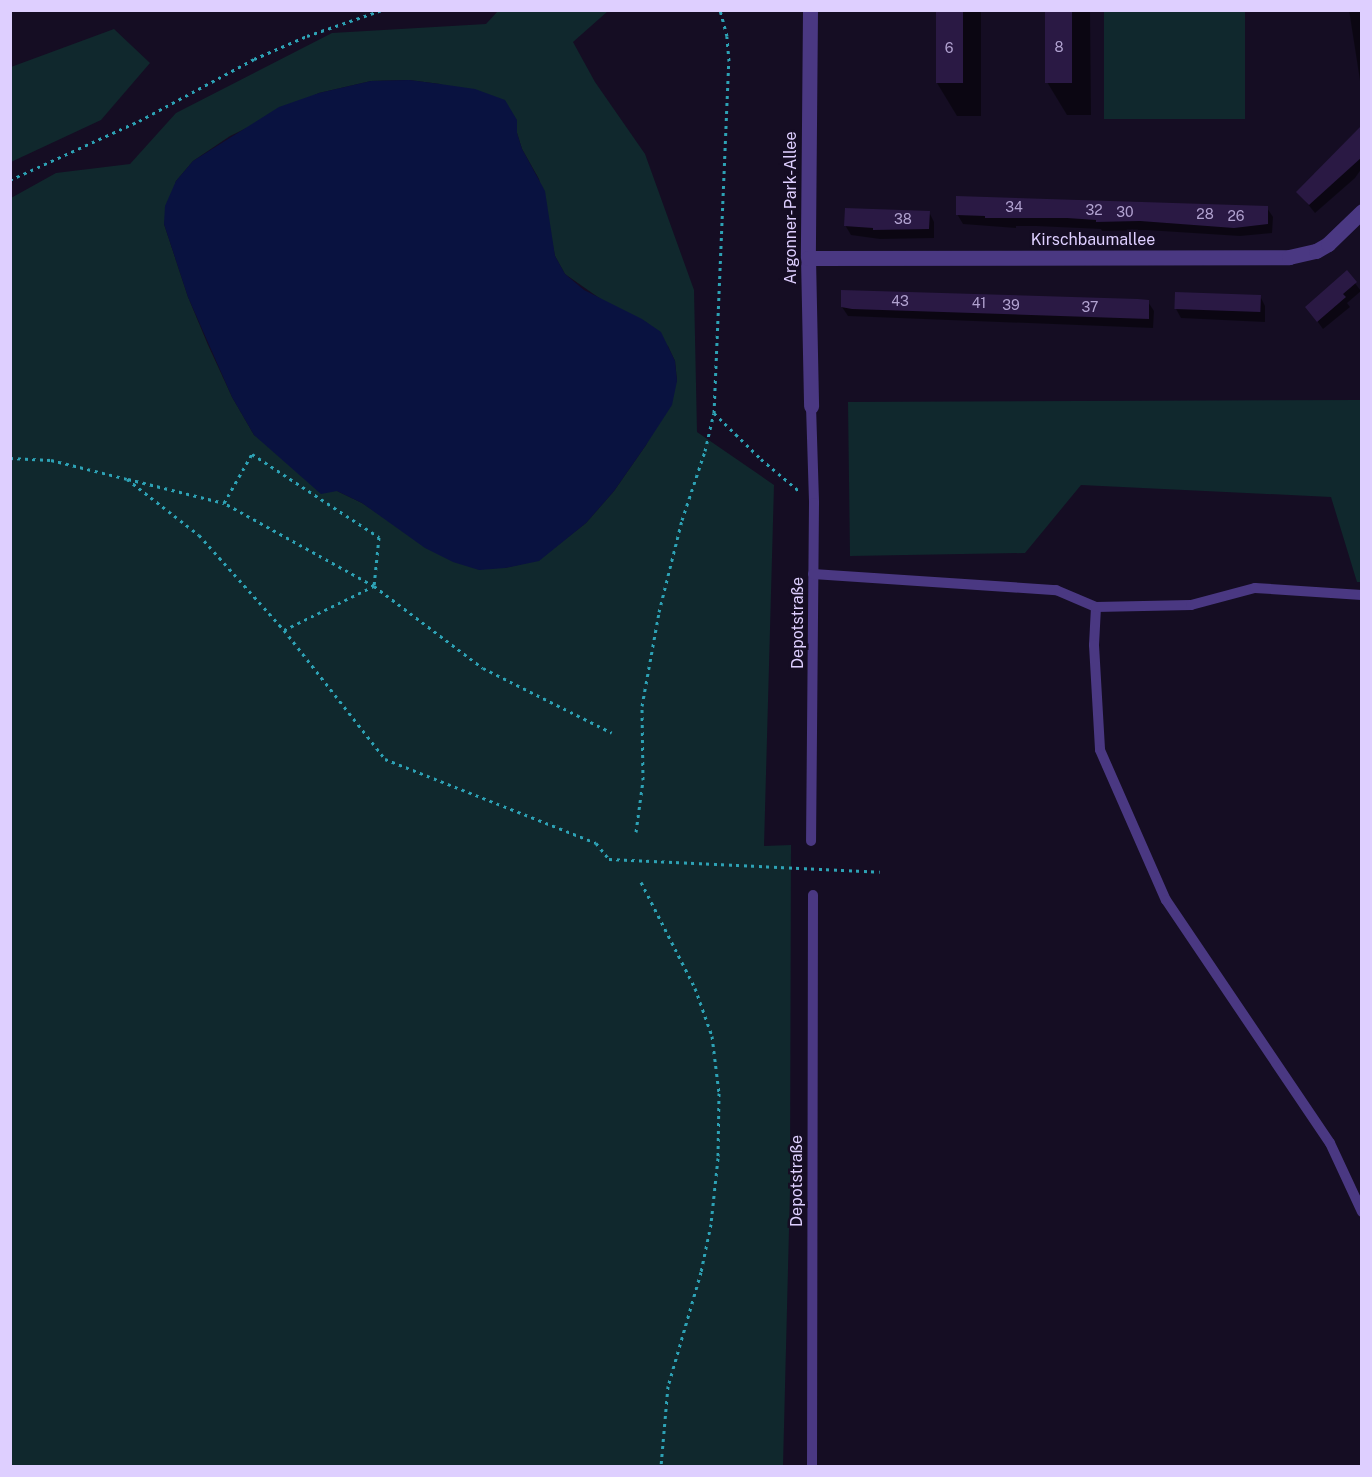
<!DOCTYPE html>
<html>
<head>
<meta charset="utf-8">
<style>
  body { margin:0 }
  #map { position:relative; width:1372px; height:1477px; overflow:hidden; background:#150d23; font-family:"Public Sans",sans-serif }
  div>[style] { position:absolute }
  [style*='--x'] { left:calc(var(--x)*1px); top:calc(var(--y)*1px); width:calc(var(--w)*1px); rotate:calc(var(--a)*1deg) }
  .green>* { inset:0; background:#10282d; transform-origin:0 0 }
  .water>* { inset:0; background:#091240 }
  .shadow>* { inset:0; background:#0007 }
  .building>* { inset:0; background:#2a1944; transform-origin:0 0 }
  .path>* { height:3px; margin-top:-1.5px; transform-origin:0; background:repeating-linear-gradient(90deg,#2da2b5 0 3px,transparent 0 7.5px) }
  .lane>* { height:10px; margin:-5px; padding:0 5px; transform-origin:5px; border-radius:5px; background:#4a3882 }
  .street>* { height:15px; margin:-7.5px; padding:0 7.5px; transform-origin:7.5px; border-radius:7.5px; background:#4a3882 }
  span { translate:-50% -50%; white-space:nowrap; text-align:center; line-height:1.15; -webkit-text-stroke:5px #150d23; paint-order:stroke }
  .number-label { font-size:14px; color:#b1a2d0 }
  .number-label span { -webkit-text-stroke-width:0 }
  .street-label { font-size:16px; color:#decfff }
  .frame { position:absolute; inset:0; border:12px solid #decfff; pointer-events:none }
</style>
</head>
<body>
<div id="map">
  <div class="green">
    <i style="left:1104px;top:10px;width:141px;height:109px"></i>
    <i style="clip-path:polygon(evenodd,498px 11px,608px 11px,573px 42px,595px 82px,645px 154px,694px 290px,697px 432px,774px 485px,764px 846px,791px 845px,790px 1190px,783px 1466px,11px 1466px,11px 198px,56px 173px,130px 164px,176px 113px,332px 33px,486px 24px,498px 11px,409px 80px,440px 84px,517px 120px,517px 133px,522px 149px,539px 179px,555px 256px,565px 274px,668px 346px,675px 361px,677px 381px,646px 445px,614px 491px,586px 523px,539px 560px,505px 568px,389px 521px,362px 503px,337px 491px,254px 435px,232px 397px,208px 345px,188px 297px,164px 224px,176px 181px,193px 161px,230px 136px,319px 93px,371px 81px,409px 80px)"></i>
    <i style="clip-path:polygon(114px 29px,150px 63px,101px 120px,11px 162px,11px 67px)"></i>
    <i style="clip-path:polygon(1361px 400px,1361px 582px,1357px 582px,1331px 497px,1081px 485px,1025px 553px,850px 556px,848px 402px)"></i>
  </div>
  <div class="water">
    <i style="clip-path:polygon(371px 81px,409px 80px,440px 84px,475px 89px,505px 100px,517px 120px,517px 133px,522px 149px,545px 191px,555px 256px,565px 274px,584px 290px,642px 319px,661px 332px,675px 361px,677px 381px,672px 405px,646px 445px,614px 491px,586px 523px,539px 561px,505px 568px,479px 570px,453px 562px,425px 548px,362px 503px,337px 491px,321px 494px,254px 435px,232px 397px,188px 297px,164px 224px,165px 206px,176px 181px,193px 161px,279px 107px,319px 93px)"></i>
  </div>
  <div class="shadow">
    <i style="clip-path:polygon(937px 10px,981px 10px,981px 116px,957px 116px,937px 83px)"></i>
    <i style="clip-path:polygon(1047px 10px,1090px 10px,1091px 115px,1067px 115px,1047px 82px)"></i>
    <i style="clip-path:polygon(1349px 10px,1362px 10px,1362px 93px)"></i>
    <i style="clip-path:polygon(1362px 139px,1362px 168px,1355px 178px,1315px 213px,1298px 192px)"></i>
    <i style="clip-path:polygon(1267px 208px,1273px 217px,1272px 233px,1240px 236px,1146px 230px,1102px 231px,1101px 229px,1036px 226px,1016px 226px,1016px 228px,963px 224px,957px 214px)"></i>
    <i style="clip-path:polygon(929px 212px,934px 222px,934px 238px,880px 239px,851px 235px,845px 225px)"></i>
    <i style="clip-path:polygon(1347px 273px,1361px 291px,1347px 303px,1350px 307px,1323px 329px,1307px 307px)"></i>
    <i style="clip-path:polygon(1260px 296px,1265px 306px,1265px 322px,1181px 318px,1176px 309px)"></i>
    <i style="clip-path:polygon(1148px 302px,1154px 311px,1153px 328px,848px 316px,842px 307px)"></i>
  </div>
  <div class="building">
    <i style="left:936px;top:10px;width:27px;height:73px"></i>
    <i style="left:1045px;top:10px;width:27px;height:73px"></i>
    <i style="clip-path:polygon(1362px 125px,1362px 157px,1309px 205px,1296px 192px)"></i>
    <i style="clip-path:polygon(956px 196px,1268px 206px,1268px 224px,1234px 228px,1140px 221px,1096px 222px,1096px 220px,1067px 218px,985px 218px,985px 216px,956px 215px)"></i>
    <i style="clip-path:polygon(845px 208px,930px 211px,929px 229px,873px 230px,873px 228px,844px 226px)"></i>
    <i style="clip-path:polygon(1347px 270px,1357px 282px,1343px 294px,1346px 297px,1317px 322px,1305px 307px)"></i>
    <i style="clip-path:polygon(841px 290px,1138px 299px,1149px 300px,1149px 319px,852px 309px,841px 307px)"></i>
    <i style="left:1175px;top:292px;width:86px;height:17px;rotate:2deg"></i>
  </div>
  <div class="path">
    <i style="--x:10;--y:180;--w:142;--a:-24.6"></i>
    <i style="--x:139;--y:121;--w:131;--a:-28.3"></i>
    <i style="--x:254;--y:59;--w:58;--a:-23.5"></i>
    <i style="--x:307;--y:36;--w:79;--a:-19.1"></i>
    <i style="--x:714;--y:413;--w:66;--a:44.4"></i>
    <i style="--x:761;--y:459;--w:50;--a:40.1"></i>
    <i style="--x:252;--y:454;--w:152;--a:33.2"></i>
    <i style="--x:379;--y:537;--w:49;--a:95.8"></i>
    <i style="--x:374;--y:586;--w:171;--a:-151"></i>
    <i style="--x:224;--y:503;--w:56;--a:-60.3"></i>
    <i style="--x:10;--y:458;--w:41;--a:2.8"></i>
    <i style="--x:51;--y:460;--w:78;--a:14"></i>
    <i style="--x:127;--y:479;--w:91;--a:37.9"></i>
    <i style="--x:199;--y:535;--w:127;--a:48.2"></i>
    <i style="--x:284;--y:630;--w:100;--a:-26.1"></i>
    <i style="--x:374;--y:586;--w:136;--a:37"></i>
    <i style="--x:483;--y:668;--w:144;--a:26.7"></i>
    <i style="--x:128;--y:479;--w:99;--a:14"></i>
    <i style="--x:284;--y:630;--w:164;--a:51.9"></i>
    <i style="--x:385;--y:759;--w:227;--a:21.7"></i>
    <i style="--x:596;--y:843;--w:21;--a:51"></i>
    <i style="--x:609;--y:859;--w:271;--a:2.7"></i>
    <i style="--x:636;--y:832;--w:52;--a:-82.3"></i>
    <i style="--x:643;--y:780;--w:74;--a:-90.8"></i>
    <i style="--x:642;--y:706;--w:96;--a:-79.7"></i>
    <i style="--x:659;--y:612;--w:95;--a:-76"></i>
    <i style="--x:682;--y:520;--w:73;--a:-71.6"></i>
    <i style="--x:705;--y:451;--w:39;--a:-77"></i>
    <i style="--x:714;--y:413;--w:352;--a:-87.6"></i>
    <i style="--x:729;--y:61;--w:25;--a:-95"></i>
    <i style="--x:727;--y:36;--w:27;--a:-105"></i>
    <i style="--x:641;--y:882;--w:119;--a:63"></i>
    <i style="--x:695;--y:988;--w:51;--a:70.5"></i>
    <i style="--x:712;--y:1036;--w:57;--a:83"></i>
    <i style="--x:719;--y:1093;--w:65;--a:90.9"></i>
    <i style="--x:718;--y:1158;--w:66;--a:96.1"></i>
    <i style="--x:711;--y:1224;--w:49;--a:101.8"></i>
    <i style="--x:701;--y:1272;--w:119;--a:106.1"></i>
    <i style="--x:668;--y:1386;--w:80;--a:95"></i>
  </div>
  <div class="lane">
    <i style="--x:811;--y:406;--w:97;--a:88.2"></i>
    <i style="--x:814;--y:503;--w:338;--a:90.5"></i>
    <i style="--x:813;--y:574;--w:244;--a:3.8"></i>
    <i style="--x:1056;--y:590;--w:43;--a:23"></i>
    <i style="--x:1096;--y:607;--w:38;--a:93"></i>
    <i style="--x:1094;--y:645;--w:105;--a:86.7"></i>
    <i style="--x:1100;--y:750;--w:164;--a:66.3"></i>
    <i style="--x:1166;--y:900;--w:293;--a:56"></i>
    <i style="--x:1330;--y:1143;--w:76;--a:65.1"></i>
    <i style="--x:1096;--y:607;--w:95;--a:-1.2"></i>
    <i style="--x:1191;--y:605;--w:66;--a:-14.9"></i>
    <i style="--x:1255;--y:588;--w:107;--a:3.7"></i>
    <i style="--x:812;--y:1466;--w:571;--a:-89.9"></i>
  </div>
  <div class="street">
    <i style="--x:810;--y:10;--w:248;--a:90.5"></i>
    <i style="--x:808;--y:258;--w:148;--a:88.8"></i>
    <i style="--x:808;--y:258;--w:481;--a:-0.1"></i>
    <i style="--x:1289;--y:257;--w:28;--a:-13"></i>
    <i style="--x:1316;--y:251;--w:14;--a:-30"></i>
    <i style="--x:1328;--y:244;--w:47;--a:-44.1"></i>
  </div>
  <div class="number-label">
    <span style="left:1059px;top:47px">8</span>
    <span style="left:949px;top:48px">6</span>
    <span style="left:1014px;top:207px">34</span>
    <span style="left:1094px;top:210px">32</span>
    <span style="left:1125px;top:212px">30</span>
    <span style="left:1205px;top:214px">28</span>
    <span style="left:1236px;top:216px">26</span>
    <span style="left:903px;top:219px">38</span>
    <span style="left:900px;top:301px">43</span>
    <span style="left:979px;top:303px">41</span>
    <span style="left:1011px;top:305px">39</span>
    <span style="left:1090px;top:307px">37</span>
  </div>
  <div class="street-label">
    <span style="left:791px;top:208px;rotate:-90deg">Argonner-Park-Allee</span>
    <span style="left:1093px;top:240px">Kirschbaumallee</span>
    <span style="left:798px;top:623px;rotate:-90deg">Depotstraße</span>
    <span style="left:797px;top:1181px;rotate:-90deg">Depotstraße</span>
  </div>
  <div class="frame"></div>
</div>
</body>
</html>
